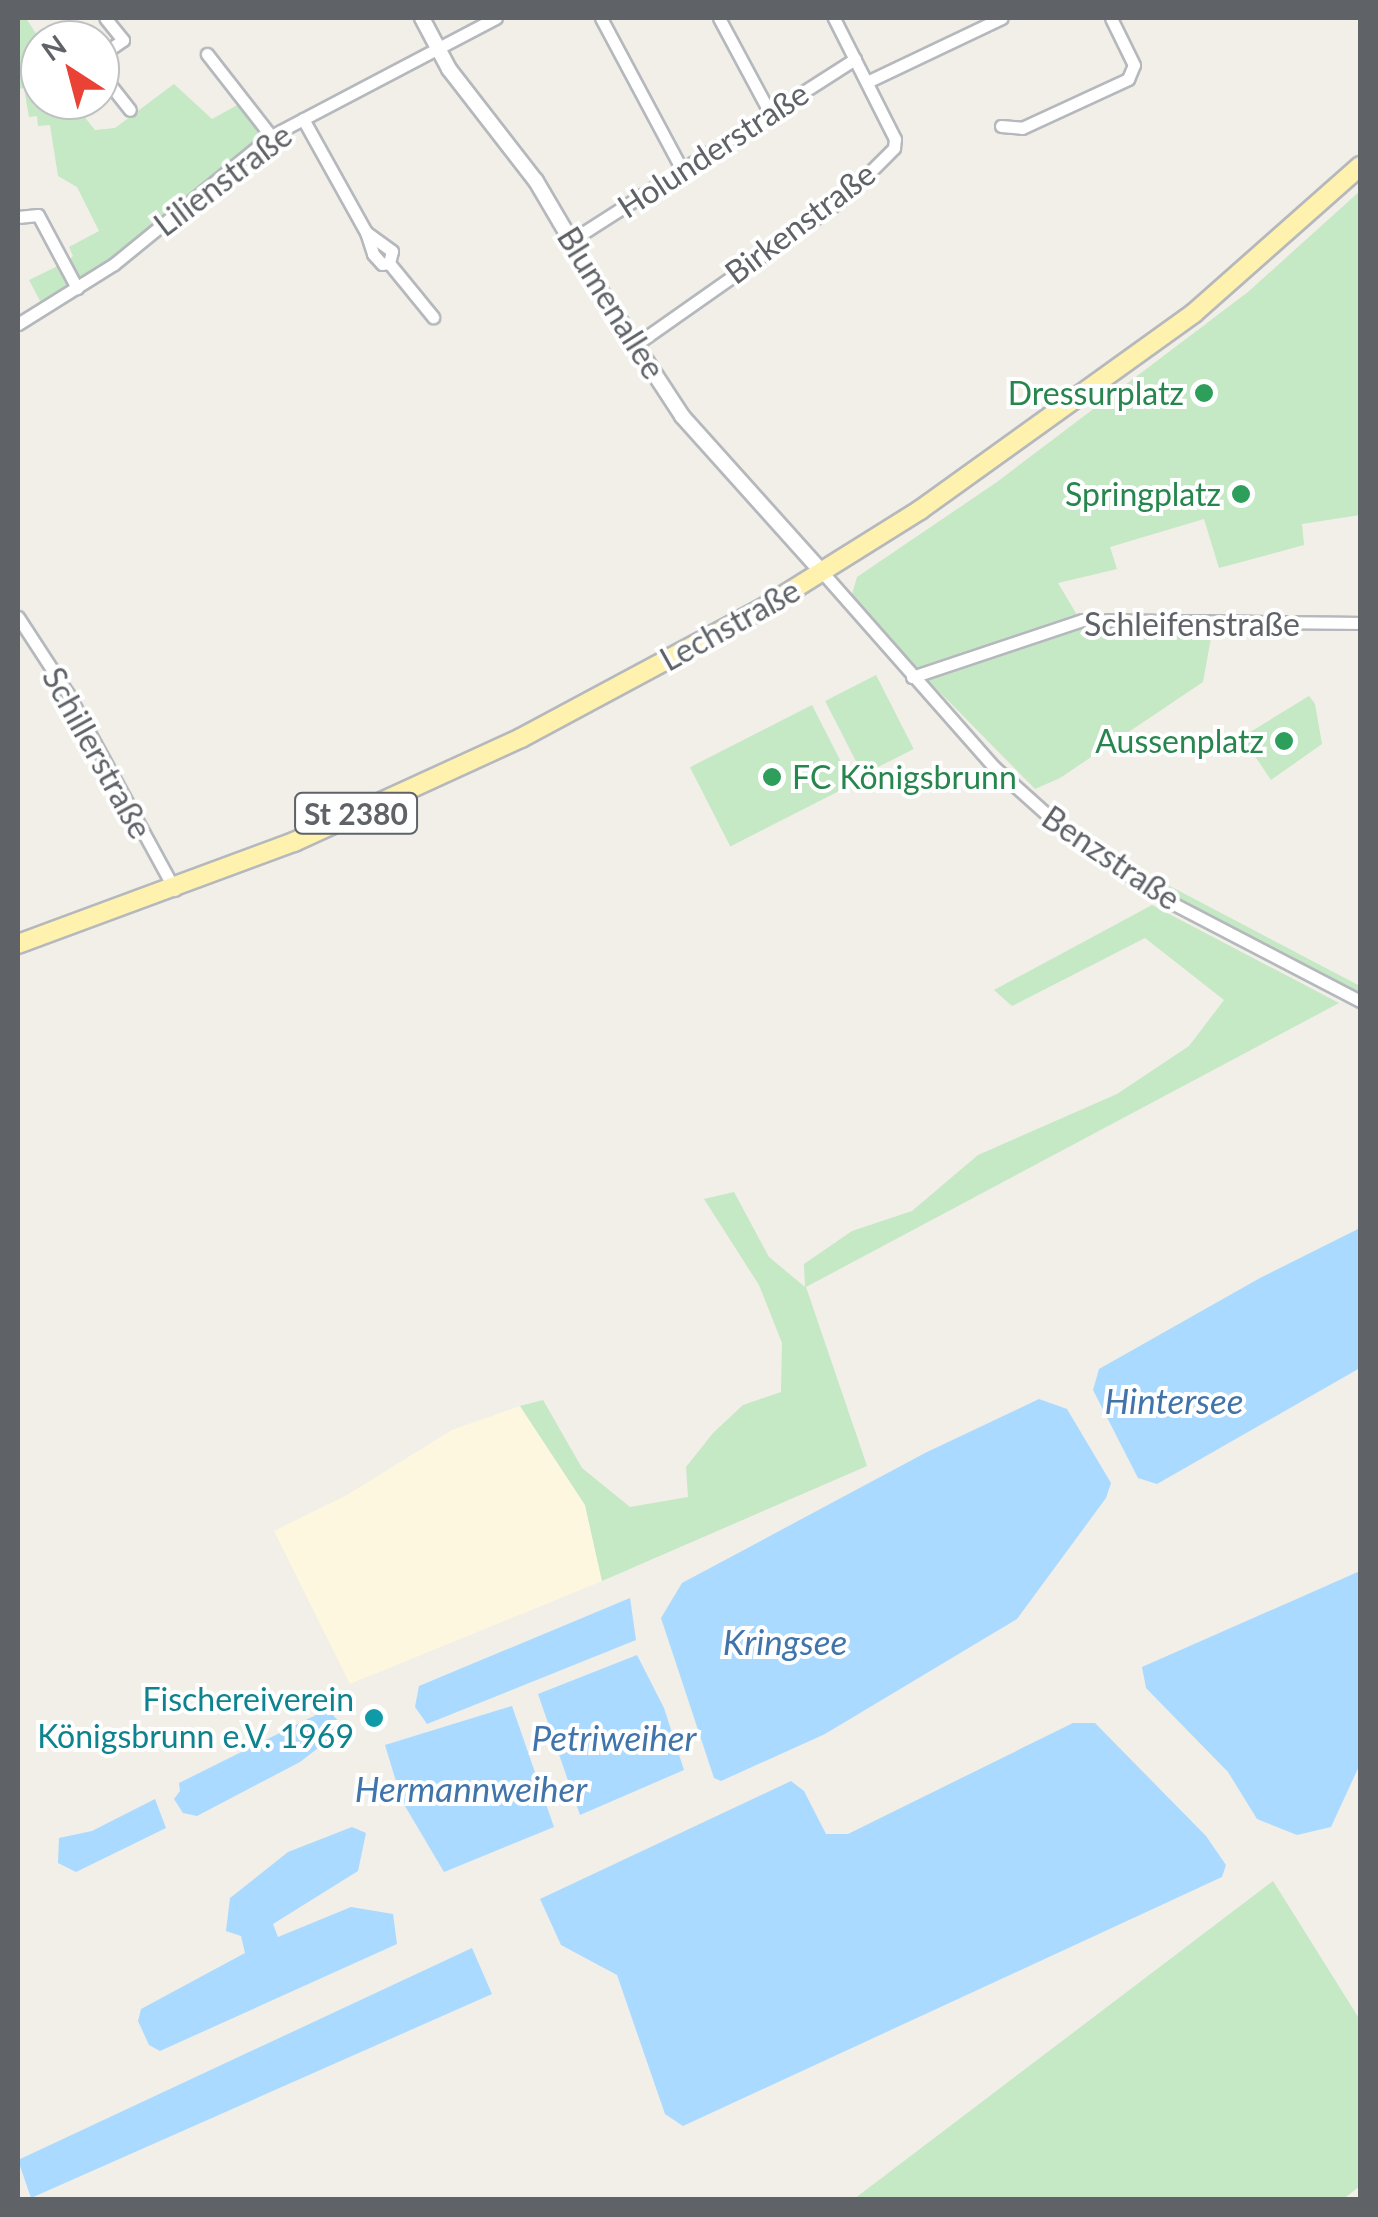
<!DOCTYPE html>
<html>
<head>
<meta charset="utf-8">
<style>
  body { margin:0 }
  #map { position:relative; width:1378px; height:2217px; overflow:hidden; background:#f1efe8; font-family:Lato,sans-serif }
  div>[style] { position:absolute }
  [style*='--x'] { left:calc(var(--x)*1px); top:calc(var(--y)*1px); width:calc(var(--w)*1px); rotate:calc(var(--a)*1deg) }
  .commercial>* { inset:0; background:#fef7e0 }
  .green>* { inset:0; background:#c5e8c5; transform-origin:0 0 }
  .water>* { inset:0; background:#aadaff }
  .roads { filter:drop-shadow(2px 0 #b5b8bc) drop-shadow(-2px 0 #b5b8bc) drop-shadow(0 2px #b5b8bc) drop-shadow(0 -2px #b5b8bc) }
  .minor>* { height:11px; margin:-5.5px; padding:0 5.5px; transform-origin:5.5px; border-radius:5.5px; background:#fff }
  .tertiary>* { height:14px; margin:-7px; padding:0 7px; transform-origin:7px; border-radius:7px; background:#fff }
  .primary>* { height:18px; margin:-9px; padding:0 9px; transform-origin:9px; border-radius:9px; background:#fff2af }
  .dots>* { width:28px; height:28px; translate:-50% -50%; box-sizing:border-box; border:5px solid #fff; border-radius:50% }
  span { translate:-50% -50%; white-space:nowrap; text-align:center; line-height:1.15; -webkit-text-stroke:8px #fff; paint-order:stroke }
  .shield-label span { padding:2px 8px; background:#fff; border:2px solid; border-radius:8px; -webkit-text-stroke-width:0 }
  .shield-label { font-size:30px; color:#5f6368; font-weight:700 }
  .street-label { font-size:32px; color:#5f6368 }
  .leisure-label { font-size:32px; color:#27864d }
  .right { translate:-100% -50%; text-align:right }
  .left { translate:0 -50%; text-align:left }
  .culture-label { font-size:32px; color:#0d838f }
  .water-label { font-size:35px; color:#4174aa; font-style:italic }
  .frame { position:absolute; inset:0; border:20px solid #5f6368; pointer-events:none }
  .north { position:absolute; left:20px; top:20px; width:100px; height:100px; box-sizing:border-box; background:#fff; border:2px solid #bfc1c3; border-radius:50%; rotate:324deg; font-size:28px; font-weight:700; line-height:40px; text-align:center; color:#5f6368 }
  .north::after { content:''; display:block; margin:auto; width:35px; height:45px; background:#ea4335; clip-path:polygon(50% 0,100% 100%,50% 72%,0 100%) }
</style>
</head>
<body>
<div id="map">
  <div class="commercial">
    <i style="clip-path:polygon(520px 1406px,585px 1505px,602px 1581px,350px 1684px,274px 1531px,347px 1495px,452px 1430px)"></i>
  </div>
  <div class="green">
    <i style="clip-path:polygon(18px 18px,26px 18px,40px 40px,40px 100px,71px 100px,95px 130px,115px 128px,174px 84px,212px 119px,241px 103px,270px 138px,84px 278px,40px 301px,29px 280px,68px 261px,73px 256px,69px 247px,99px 231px,77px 187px,58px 176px,50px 125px,38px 126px,37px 116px,29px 117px,24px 88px,18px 89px)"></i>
    <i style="clip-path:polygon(1360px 191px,1360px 515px,1302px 524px,1304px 545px,1219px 568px,1204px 519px,1110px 547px,1117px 569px,1058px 583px,1083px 625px,1212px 632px,1203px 682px,1060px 778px,1035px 789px,910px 662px,852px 594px,857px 577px,997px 482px,1248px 292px)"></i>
    <i style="left:876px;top:675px;width:83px;height:57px;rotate:63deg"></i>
    <i style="clip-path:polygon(1309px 696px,1315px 704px,1322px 744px,1271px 780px,1242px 737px)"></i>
    <i style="left:812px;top:705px;width:89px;height:137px;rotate:63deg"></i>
    <i style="clip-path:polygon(1141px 876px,1164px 883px,1360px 986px,1360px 1001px,1137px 881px)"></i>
    <i style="clip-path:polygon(1152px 905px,1339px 1003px,806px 1287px,867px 1466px,602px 1581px,585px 1505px,520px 1406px,543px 1400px,582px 1468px,630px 1507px,688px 1497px,686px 1467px,713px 1433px,743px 1405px,781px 1392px,782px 1343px,759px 1285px,704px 1199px,734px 1192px,769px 1257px,805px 1287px,804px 1264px,852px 1231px,912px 1211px,978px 1155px,1117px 1094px,1189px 1046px,1224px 1000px,1145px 938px,1012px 1006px,994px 990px)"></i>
    <i style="clip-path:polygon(1273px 1881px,1360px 2020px,1360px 2186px,1342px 2200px,854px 2199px)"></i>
  </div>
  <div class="water">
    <i style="clip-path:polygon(1360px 1228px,1360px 1368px,1157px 1484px,1138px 1478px,1093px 1390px,1099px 1369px,1260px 1278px)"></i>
    <i style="clip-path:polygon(1039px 1399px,1067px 1409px,1111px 1483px,1106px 1498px,1017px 1619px,825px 1734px,721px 1781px,714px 1778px,661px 1618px,682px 1583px,925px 1453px)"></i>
    <i style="clip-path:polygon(1360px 1571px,1360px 1764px,1331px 1827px,1297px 1835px,1257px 1819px,1228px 1772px,1146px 1688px,1142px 1667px)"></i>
    <i style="clip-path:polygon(630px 1598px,636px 1640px,427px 1724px,415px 1707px,419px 1686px)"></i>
    <i style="clip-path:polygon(637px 1655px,664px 1708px,684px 1770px,580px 1815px,538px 1694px)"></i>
    <i style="clip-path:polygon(512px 1706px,554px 1827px,444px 1872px,402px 1801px,385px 1745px)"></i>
    <i style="clip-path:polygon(328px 1709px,344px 1728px,300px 1762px,197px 1816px,183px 1813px,174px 1799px,180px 1791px,179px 1783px)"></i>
    <i style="clip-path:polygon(1073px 1723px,1095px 1723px,1206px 1836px,1226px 1865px,1222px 1877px,683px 2126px,665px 2114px,617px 1975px,561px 1945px,540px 1899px,791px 1781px,804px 1791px,826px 1834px,848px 1834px)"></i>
    <i style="clip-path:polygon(155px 1799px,166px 1828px,76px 1872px,58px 1863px,59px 1838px,92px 1831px)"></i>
    <i style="clip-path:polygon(352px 1827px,366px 1833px,358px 1871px,273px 1924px,278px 1937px,351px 1907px,393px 1914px,397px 1944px,160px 2051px,149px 2045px,138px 2021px,141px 2009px,245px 1953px,241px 1936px,226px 1931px,230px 1898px,288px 1852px)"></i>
    <i style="clip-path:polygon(472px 1948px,492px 1994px,31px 2198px,18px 2160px)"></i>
  </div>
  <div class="roads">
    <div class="minor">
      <i style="--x:601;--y:18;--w:172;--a:61.9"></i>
      <i style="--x:719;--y:18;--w:108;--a:61.8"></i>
      <i style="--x:207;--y:54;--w:104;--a:52"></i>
      <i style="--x:100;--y:56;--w:28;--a:-35"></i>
      <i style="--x:123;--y:40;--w:28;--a:-129"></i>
      <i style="--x:100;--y:72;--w:48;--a:51.7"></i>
      <i style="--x:867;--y:82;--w:149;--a:-25.4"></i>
      <i style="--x:303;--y:119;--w:129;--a:60.9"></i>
      <i style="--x:366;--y:232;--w:23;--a:72"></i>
      <i style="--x:373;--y:254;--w:13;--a:48"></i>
      <i style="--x:382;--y:264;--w:7;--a:-8"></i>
      <i style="--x:389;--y:263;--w:12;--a:-76"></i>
      <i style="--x:392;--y:251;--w:32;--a:-144"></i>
      <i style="--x:1001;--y:126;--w:21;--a:5"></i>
      <i style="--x:1022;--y:128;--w:117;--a:-24.8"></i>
      <i style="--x:1128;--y:79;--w:15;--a:-67"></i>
      <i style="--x:1134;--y:65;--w:52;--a:-116.1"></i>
      <i style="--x:18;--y:217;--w:20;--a:-6"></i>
      <i style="--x:38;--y:215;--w:83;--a:61.9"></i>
      <i style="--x:572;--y:240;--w:336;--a:-32.6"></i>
      <i style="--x:389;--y:263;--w:70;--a:50.8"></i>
      <i style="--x:18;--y:324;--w:113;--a:-32"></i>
      <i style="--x:114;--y:264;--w:203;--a:-39.2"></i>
      <i style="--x:271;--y:136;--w:254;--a:-27.7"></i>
      <i style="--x:635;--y:345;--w:256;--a:-35.1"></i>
      <i style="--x:844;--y:198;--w:71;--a:-45"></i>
      <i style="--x:894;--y:148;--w:9;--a:-84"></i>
      <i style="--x:895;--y:139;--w:136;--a:-116.8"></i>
      <i style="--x:823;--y:573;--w:259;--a:48.6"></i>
      <i style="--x:994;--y:767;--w:103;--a:41.9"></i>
      <i style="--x:1071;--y:836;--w:115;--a:34"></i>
      <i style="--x:1166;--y:900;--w:219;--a:27.5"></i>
      <i style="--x:18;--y:617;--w:92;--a:57"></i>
      <i style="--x:68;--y:694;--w:223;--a:61.4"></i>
      <i style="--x:912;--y:677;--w:179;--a:-18.5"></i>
      <i style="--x:1082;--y:620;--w:278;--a:0.6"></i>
    </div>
    <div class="tertiary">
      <i style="--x:422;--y:18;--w:58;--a:62.1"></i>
      <i style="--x:449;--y:69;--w:142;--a:52.2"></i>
      <i style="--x:536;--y:181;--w:129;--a:59.6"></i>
      <i style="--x:601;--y:292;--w:148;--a:56.8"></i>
      <i style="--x:682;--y:416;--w:211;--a:48.1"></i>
    </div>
    <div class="primary">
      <i style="--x:18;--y:944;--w:294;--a:-20.3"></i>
      <i style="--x:294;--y:842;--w:250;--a:-24.6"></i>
      <i style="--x:521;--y:738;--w:271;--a:-28.2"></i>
      <i style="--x:760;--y:610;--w:189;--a:-32"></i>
      <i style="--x:920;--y:510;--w:337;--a:-35.7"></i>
      <i style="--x:1194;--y:313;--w:222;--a:-41.5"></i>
    </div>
  </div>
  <div class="dots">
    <i style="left:1204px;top:393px;background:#2e9e5b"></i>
    <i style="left:1241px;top:494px;background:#2e9e5b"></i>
    <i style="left:1284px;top:741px;background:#2e9e5b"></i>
    <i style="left:772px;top:777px;background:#2e9e5b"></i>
    <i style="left:374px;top:1718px;background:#0f9aa8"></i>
  </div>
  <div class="shield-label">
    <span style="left:356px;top:813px">St 2380</span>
  </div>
  <div class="street-label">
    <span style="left:713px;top:150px;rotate:-33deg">Holunderstraße</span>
    <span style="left:223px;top:180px;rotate:-37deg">Lilienstraße</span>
    <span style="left:800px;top:223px;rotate:-37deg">Birkenstraße</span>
    <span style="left:611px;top:303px;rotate:58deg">Blumenallee</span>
    <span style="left:1192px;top:624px">Schleifenstraße</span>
    <span style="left:730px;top:625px;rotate:-29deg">Lechstraße</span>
    <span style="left:97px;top:753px;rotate:61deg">Schillerstraße</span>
    <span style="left:1111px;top:858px;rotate:34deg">Benzstraße</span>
  </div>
  <div class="leisure-label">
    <span class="right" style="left:1184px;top:393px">Dressurplatz</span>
    <span class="right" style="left:1221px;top:494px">Springplatz</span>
    <span class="right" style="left:1264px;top:741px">Aussenplatz</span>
    <span class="left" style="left:792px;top:777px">FC Königsbrunn</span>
  </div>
  <div class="culture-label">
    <span class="right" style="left:354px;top:1718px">Fischereiverein<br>Königsbrunn e.V. 1969</span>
  </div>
  <div class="water-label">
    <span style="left:1174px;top:1400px">Hintersee</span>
    <span style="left:785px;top:1641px">Kringsee</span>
    <span style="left:614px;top:1737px">Petriweiher</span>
    <span style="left:471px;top:1788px">Hermannweiher</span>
  </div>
  <div class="frame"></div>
  <div class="north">N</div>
</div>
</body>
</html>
